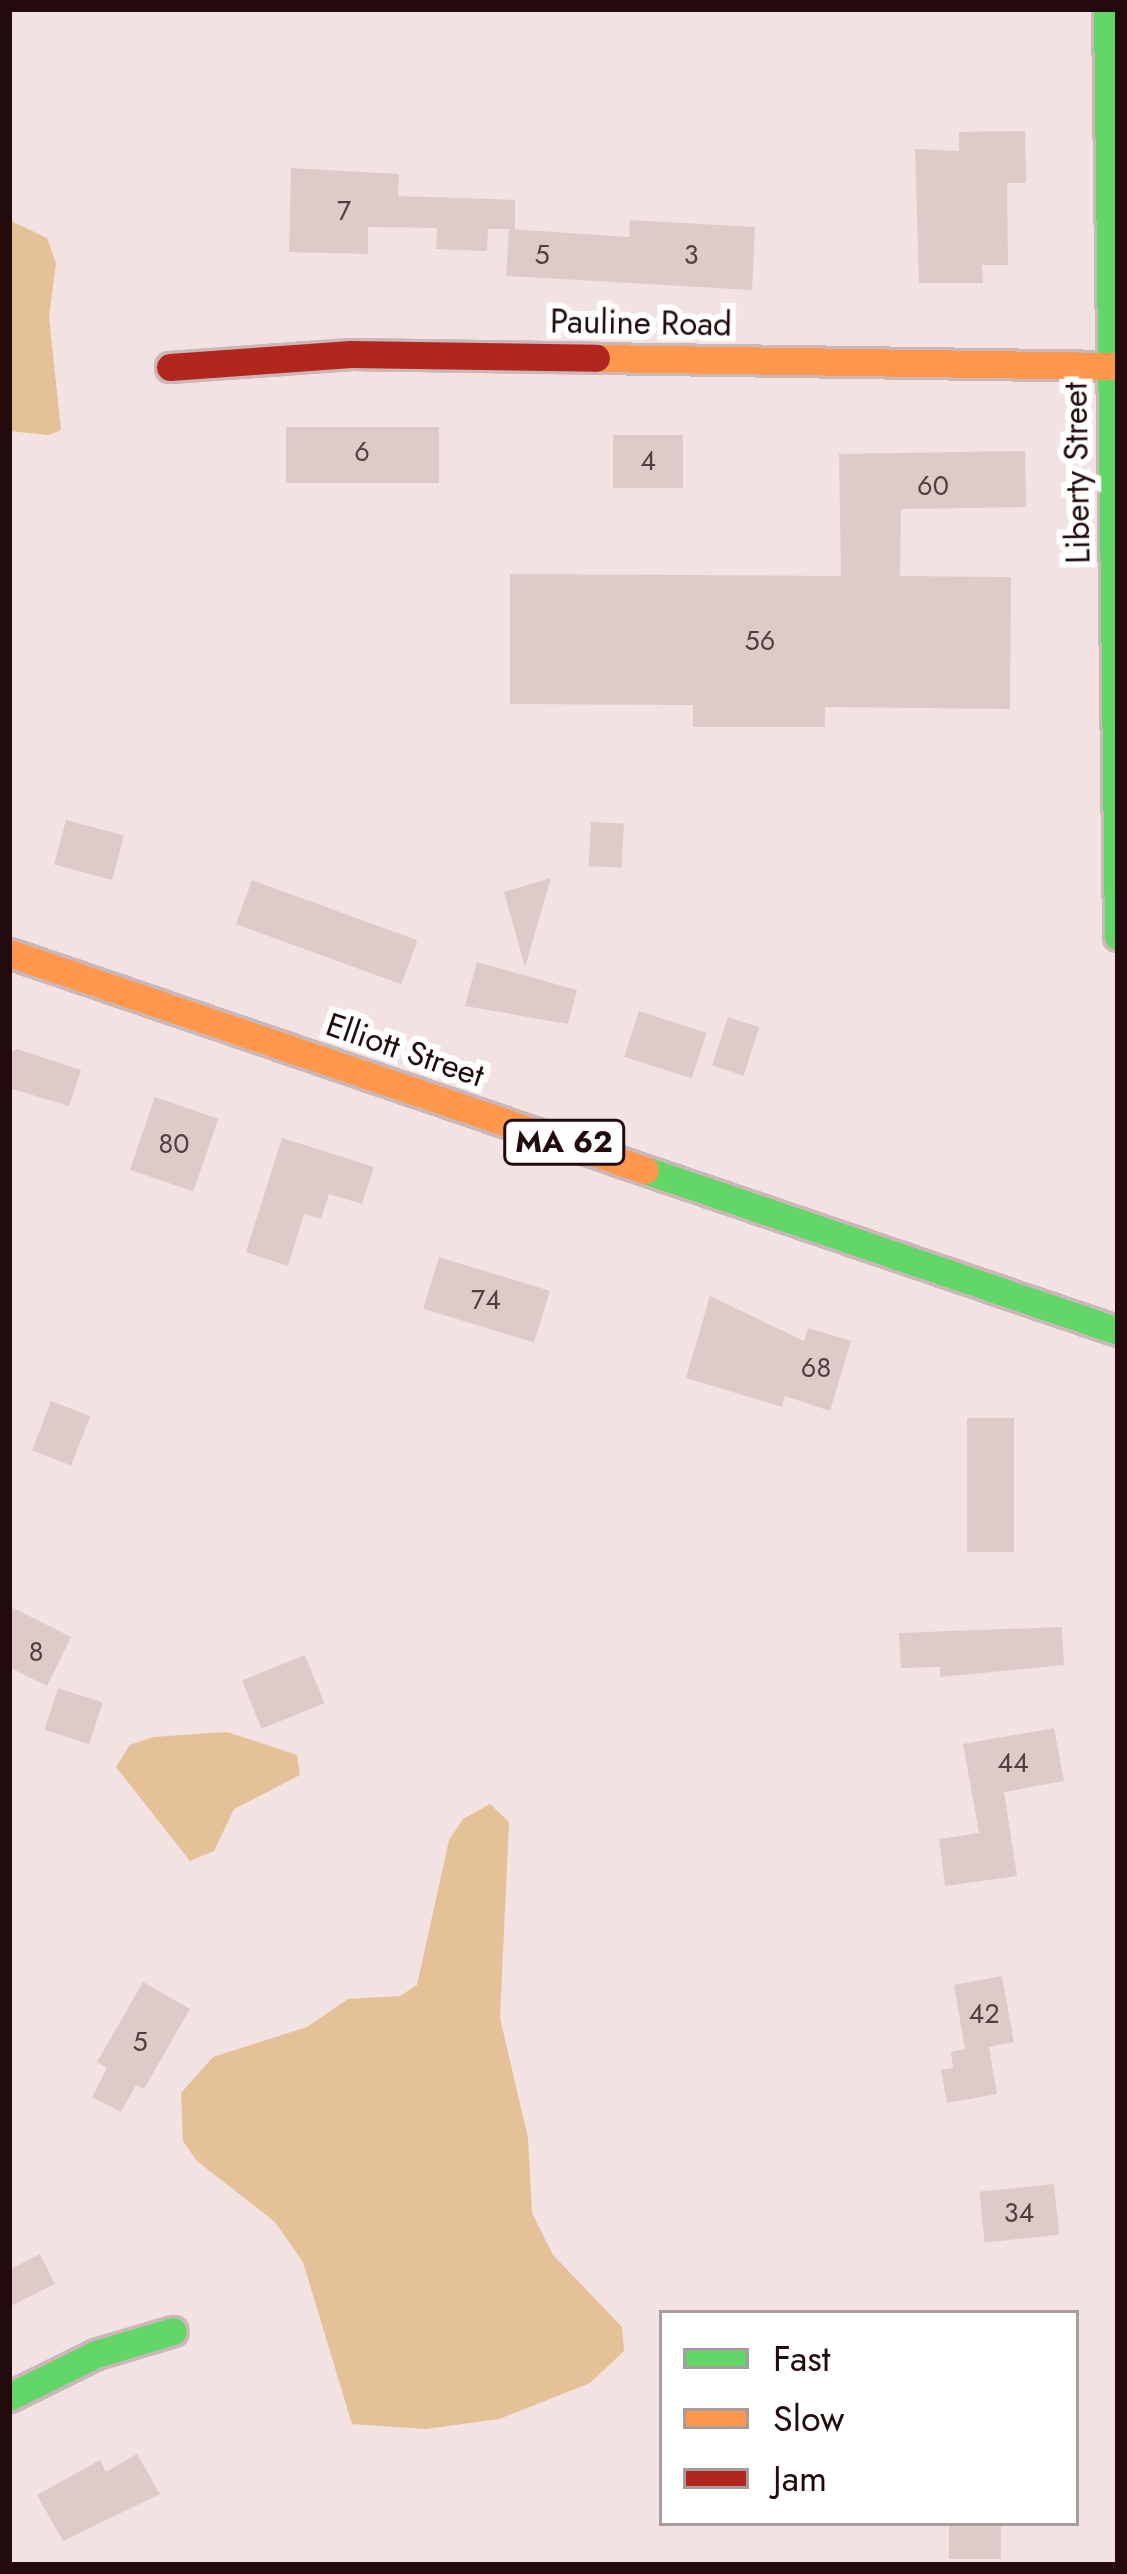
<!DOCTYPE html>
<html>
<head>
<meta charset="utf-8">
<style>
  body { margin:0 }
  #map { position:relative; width:1127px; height:2574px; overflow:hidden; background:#f2e2e2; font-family:Jost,sans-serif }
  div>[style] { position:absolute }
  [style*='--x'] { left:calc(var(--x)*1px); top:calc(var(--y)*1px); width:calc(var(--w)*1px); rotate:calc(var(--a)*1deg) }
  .green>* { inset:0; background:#e4c196 }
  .building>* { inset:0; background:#dfcaca; transform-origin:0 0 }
  .roads { filter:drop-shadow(3px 0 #ccb7b8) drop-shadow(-3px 0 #ccb7b8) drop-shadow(0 3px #ccb7b8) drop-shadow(0 -3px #ccb7b8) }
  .fast>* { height:27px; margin:-13.5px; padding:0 13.5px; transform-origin:13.5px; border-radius:13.5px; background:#63d668 }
  .slow>* { height:27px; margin:-13.5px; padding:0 13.5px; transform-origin:13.5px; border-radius:13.5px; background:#ff974d }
  .jam>* { height:27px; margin:-13.5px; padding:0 13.5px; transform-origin:13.5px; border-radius:13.5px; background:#b3261e }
  span { translate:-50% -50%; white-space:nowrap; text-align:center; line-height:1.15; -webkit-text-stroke:12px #fff; paint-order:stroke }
  .number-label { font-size:27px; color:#543d3e }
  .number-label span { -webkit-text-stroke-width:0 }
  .shield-label span { padding:3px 9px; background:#fff; border:3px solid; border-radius:9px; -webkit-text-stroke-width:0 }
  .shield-label { font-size:30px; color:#230b0d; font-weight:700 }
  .street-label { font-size:33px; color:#230b0d }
  .frame { position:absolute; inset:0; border:12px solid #230b0d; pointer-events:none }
  .legend { position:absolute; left:659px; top:2310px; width:420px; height:216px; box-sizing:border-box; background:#fff; border:3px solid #a79d9e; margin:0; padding:15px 21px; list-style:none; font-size:36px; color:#230b0d }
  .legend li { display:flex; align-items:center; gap:24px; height:60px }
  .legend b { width:60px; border:3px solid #a79d9e }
</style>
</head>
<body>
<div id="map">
  <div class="green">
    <i style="clip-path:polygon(9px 220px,47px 238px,56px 263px,49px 317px,61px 430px,49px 435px,9px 431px)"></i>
    <i style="clip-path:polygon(227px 1732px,297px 1755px,300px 1775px,234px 1809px,214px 1851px,190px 1861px,116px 1767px,130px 1745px,153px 1737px)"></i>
    <i style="clip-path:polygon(490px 1804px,509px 1822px,500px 2018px,528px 2138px,532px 2213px,553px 2255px,622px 2327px,624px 2351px,590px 2383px,499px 2419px,426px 2429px,352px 2424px,303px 2262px,275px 2222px,197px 2161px,183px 2141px,181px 2093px,213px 2057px,307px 2027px,348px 1999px,400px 1996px,417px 1985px,449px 1840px,463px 1819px)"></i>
  </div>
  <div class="building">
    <i style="clip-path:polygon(1025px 131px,1026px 183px,1007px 183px,1008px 265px,982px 265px,983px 283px,919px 283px,915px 149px,959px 151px,959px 132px)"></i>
    <i style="clip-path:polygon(291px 168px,399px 174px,398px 196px,515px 200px,515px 229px,488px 229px,487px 251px,436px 249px,437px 228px,368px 227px,368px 254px,289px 252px)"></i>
    <i style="clip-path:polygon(630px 220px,755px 227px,752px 290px,506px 276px,509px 229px,629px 237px)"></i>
    <i style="left:439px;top:427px;width:56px;height:153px;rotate:90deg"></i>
    <i style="left:613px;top:435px;width:70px;height:53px"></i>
    <i style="clip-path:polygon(1025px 451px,1026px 507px,901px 509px,900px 576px,1011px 577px,1010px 709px,825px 707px,825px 727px,693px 727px,693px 705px,510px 704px,510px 574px,841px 576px,839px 454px)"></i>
    <i style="left:66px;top:820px;width:60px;height:46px;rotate:15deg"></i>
    <i style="left:591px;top:822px;width:33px;height:44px;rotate:3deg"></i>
    <i style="clip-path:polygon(551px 878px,525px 967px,504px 892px)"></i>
    <i style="left:252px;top:880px;width:176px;height:47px;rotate:20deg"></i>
    <i style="clip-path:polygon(477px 962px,577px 990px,568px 1024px,465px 1006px)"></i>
    <i style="left:639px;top:1011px;width:71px;height:48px;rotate:18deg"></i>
    <i style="left:728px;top:1017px;width:33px;height:51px;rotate:18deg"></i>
    <i style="clip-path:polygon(17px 1049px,81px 1070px,69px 1106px,9px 1088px,9px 1054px)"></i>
    <i style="left:155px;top:1097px;width:67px;height:77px;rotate:19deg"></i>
    <i style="clip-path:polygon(282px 1138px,374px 1167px,362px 1204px,329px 1194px,321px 1219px,304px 1214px,288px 1266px,246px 1252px)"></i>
    <i style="left:439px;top:1257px;width:116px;height:54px;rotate:17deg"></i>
    <i style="clip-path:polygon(710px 1296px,804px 1341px,808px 1328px,851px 1341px,830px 1411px,785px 1396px,782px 1407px,686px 1378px)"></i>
    <i style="left:51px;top:1401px;width:42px;height:53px;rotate:21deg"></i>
    <i style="left:967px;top:1418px;width:47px;height:134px"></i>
    <i style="clip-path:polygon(9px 1606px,71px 1637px,47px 1686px,9px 1667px)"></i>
    <i style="clip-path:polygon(1062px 1627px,1064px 1665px,940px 1677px,940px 1667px,901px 1668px,899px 1633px)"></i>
    <i style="left:305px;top:1655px;width:52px;height:68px;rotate:68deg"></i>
    <i style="left:58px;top:1688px;width:47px;height:44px;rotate:18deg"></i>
    <i style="clip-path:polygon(1054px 1728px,1064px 1781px,1004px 1792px,1017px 1876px,945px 1886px,939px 1839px,979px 1833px,963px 1744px)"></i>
    <i style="clip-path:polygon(1002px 1976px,1014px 2042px,989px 2047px,997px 2094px,947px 2103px,941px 2070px,953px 2068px,951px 2052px,965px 2049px,954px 1985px)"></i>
    <i style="clip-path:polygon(143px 1982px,190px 2009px,144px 2089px,136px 2085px,121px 2112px,92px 2097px,107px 2068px,97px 2062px)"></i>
    <i style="left:1054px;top:2184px;width:51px;height:75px;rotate:84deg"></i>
    <i style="clip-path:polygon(40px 2254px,55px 2284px,9px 2307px,9px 2270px)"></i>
    <i style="clip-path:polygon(137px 2454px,160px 2494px,63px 2541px,37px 2495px,100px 2460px,106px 2472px)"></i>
    <i style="left:1001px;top:2523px;width:36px;height:52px;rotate:90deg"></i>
  </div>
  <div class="roads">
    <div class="fast">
      <i style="--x:1107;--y:9;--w:927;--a:89.32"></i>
      <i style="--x:645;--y:1170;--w:500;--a:18.8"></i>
      <i style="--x:9;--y:2397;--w:97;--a:-26.3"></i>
      <i style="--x:96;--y:2354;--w:80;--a:-16.6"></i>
    </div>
    <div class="slow">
      <i style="--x:596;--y:358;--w:515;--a:0.89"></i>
      <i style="--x:9;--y:953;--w:672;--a:18.84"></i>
    </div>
    <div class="jam">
      <i style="--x:170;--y:367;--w:181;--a:-4.1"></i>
      <i style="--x:351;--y:354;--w:245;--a:0.9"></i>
    </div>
  </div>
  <div class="number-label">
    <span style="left:344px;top:211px">7</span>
    <span style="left:542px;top:255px">5</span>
    <span style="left:691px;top:255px">3</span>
    <span style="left:362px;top:452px">6</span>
    <span style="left:648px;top:461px">4</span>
    <span style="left:933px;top:486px">60</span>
    <span style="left:760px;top:641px">56</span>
    <span style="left:174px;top:1144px">80</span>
    <span style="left:486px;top:1300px">74</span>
    <span style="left:816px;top:1368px">68</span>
    <span style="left:36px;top:1652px">8</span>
    <span style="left:1013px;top:1763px">44</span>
    <span style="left:984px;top:2014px">42</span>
    <span style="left:140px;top:2042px">5</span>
    <span style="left:1019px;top:2213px">34</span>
  </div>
  <div class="shield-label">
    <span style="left:564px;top:1142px">MA 62</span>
  </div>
  <div class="street-label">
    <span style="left:641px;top:323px;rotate:1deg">Pauline Road</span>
    <span style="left:1077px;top:473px;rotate:-91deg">Liberty Street</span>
    <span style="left:405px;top:1050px;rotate:19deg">Elliott Street</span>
  </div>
  <div class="frame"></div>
  <ul class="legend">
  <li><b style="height:15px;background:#63d668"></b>Fast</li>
  <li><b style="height:15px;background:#ff974d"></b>Slow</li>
  <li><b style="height:15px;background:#b3261e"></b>Jam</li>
  </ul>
</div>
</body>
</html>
